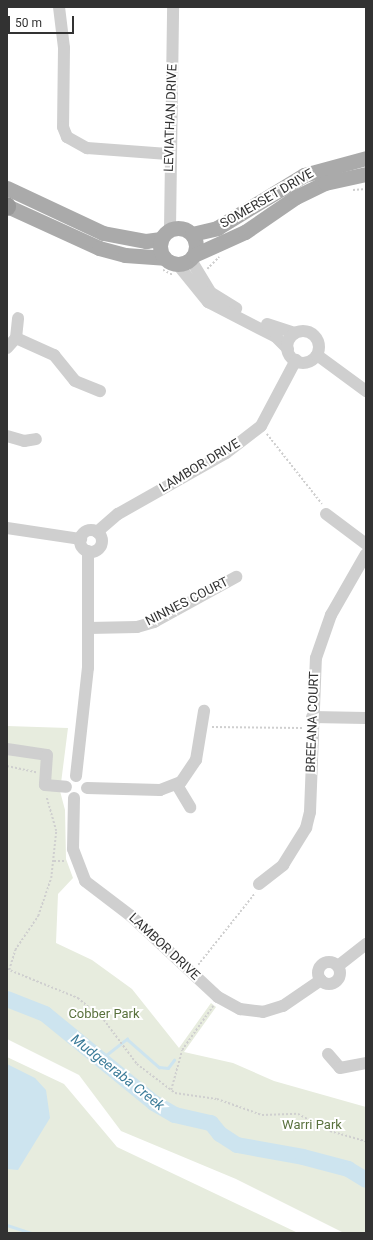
<!DOCTYPE html>
<html>
<head>
<meta charset="utf-8">
<style>
  body { margin:0 }
  #map { position:relative; width:373px; height:1240px; overflow:hidden; background:#fff; font-family:Roboto,sans-serif }
  div>[style] { position:absolute }
  [style*='--x'] { left:calc(var(--x)*1px); top:calc(var(--y)*1px); width:calc(var(--w)*1px); rotate:calc(var(--a)*1deg) }
  .green>* { inset:0; background:#e7ecde }
  .water>* { inset:0; background:#cde4ef }
  .stream>* { height:2.5px; margin:-1.25px; padding:0 1.25px; transform-origin:1.25px; border-radius:1.25px; background:#cde4ef }
  .river>* { height:16px; margin:-8px; padding:0 8px; transform-origin:8px; border-radius:8px; background:#cde4ef }
  .path>* { height:1.5px; margin-top:-0.75px; transform-origin:0; background:repeating-linear-gradient(90deg,#cfcfcf 0 2px,transparent 0 4px) }
  .minor>* { height:12px; margin:-6px; padding:0 6px; transform-origin:6px; border-radius:6px; background:#cfcfcf }
  .minor>.ring { margin:-6px; padding:0; box-sizing:content-box; background:none; border:12px solid #cfcfcf; border-radius:50% }
  .major>* { height:15px; margin:-7.5px; padding:0 7.5px; transform-origin:7.5px; border-radius:7.5px; background:#aaa }
  .major>.ring { margin:-7.5px; padding:0; box-sizing:content-box; background:none; border:15px solid #aaa; border-radius:50% }
  .highway>* { height:18px; margin:-9px; padding:0 9px; transform-origin:9px; border-radius:9px; background:#999 }
  span { translate:-50% -50%; white-space:nowrap; text-align:center; line-height:1.15; -webkit-text-stroke:4px #fff; paint-order:stroke }
  .street-label { font-size:13px; color:#323232 }
  .park-label { font-size:13px; color:#59713d }
  .water-label { font-size:14px; color:#3c7c99; font-style:italic }
  .frame { position:absolute; inset:0; border:8px solid #323232; pointer-events:none }
  .scale { position:absolute; left:8px; top:16px; width:66px; height:18px; box-sizing:border-box; border:2px solid #323232; border-top:0; padding-left:5px; font-size:12px; line-height:14px; white-space:nowrap; color:#323232; -webkit-text-stroke:3px #fff; paint-order:stroke }
</style>
</head>
<body>
<div id="map">
  <div class="green">
    <i style="clip-path:polygon(7px 726px,68px 728px,60px 791px,65px 810px,66px 859px,73px 878px,58px 894px,56px 943px,92px 960px,132px 989px,179px 1048px,211px 1003px,216px 1007px,184px 1052px,233px 1063px,274px 1081px,366px 1107px,366px 1233px,344px 1233px,236px 1179px,121px 1131px,79px 1075px,7px 1039px)"></i>
    <i style="clip-path:polygon(7px 1057px,64px 1084px,117px 1147px,298px 1233px,7px 1233px)"></i>
  </div>
  <div class="water">
    <i style="clip-path:polygon(7px 1064px,35px 1078px,46px 1090px,50px 1118px,18px 1170px,7px 1169px)"></i>
  </div>
  <div class="stream">
    <i style="--x:101;--y:1059;--w:33;--a:-38"></i>
    <i style="--x:127;--y:1039;--w:43;--a:41.2"></i>
    <i style="--x:159;--y:1067;--w:9;--a:6"></i>
    <i style="--x:168;--y:1068;--w:10;--a:-53"></i>
    <i style="--x:7;--y:1225;--w:25;--a:18"></i>
  </div>
  <div class="river">
    <i style="--x:7;--y:999;--w:41;--a:21.5"></i>
    <i style="--x:45;--y:1014;--w:141;--a:39.2"></i>
    <i style="--x:154;--y:1103;--w:24;--a:30"></i>
    <i style="--x:175;--y:1115;--w:37;--a:13"></i>
    <i style="--x:211;--y:1123;--w:14;--a:51"></i>
    <i style="--x:220;--y:1134;--w:20;--a:33"></i>
    <i style="--x:237;--y:1145;--w:67;--a:10.3"></i>
    <i style="--x:303;--y:1157;--w:47;--a:14.9"></i>
    <i style="--x:348;--y:1169;--w:21;--a:31"></i>
  </div>
  <div class="path">
    <i style="--x:353;--y:190;--w:13;--a:-4"></i>
    <i style="--x:207;--y:269;--w:17;--a:-45"></i>
    <i style="--x:163;--y:270;--w:11;--a:27"></i>
    <i style="--x:267;--y:434;--w:89;--a:51.8"></i>
    <i style="--x:212;--y:727;--w:90;--a:0.6"></i>
    <i style="--x:7;--y:766;--w:30;--a:12"></i>
    <i style="--x:54;--y:861;--w:12;--a:0"></i>
    <i style="--x:198;--y:965;--w:92;--a:-51.6"></i>
    <i style="--x:7;--y:969;--w:77;--a:22.2"></i>
    <i style="--x:78;--y:998;--w:34;--a:40"></i>
    <i style="--x:104;--y:1020;--w:55;--a:53.1"></i>
    <i style="--x:137;--y:1064;--w:48;--a:37.3"></i>
    <i style="--x:175;--y:1093;--w:42;--a:8.1"></i>
    <i style="--x:217;--y:1099;--w:48;--a:19.6"></i>
    <i style="--x:262;--y:1115;--w:36;--a:-2"></i>
    <i style="--x:298;--y:1114;--w:36;--a:28"></i>
    <i style="--x:330;--y:1131;--w:37;--a:16"></i>
    <i style="--x:9;--y:970;--w:21;--a:-73"></i>
    <i style="--x:15;--y:950;--w:41;--a:-55.9"></i>
    <i style="--x:38;--y:916;--w:40;--a:-71.1"></i>
    <i style="--x:51;--y:878;--w:47;--a:-83.9"></i>
    <i style="--x:56;--y:831;--w:36;--a:-106"></i>
    <i style="--x:171;--y:1090;--w:41;--a:-74.6"></i>
    <i style="--x:182;--y:1050;--w:54;--a:-54.8"></i>
  </div>
  <div class="minor">
    <i style="--x:59;--y:7;--w:41;--a:83"></i>
    <i style="--x:64;--y:48;--w:79;--a:90.7"></i>
    <i style="--x:63;--y:127;--w:11;--a:68"></i>
    <i style="--x:67;--y:137;--w:23;--a:29"></i>
    <i style="--x:87;--y:148;--w:81;--a:4.2"></i>
    <i style="--x:170;--y:230;--w:223;--a:-89.2"></i>
    <i style="--x:191;--y:260;--w:37;--a:59"></i>
    <i style="--x:210;--y:292;--w:31;--a:32"></i>
    <i style="--x:178;--y:265;--w:48;--a:51"></i>
    <i style="--x:208;--y:302;--w:76;--a:27.2"></i>
    <i style="--x:276;--y:337;--w:17;--a:45"></i>
    <i style="--x:267;--y:324;--w:29;--a:18"></i>
    <i class="ring" style="left:287px;top:331px;width:20px;height:20px"></i>
    <i style="--x:16;--y:338;--w:42;--a:24.1"></i>
    <i style="--x:54;--y:355;--w:33;--a:51"></i>
    <i style="--x:75;--y:381;--w:27;--a:22"></i>
    <i style="--x:7;--y:348;--w:13;--a:-48"></i>
    <i style="--x:16;--y:338;--w:20;--a:-84"></i>
    <i style="--x:317;--y:355;--w:61;--a:36.3"></i>
    <i style="--x:7;--y:436;--w:18;--a:16"></i>
    <i style="--x:24;--y:441;--w:12;--a:-9"></i>
    <i style="--x:326;--y:514;--w:50;--a:36.9"></i>
    <i style="--x:7;--y:528;--w:75;--a:8.5"></i>
    <i class="ring" style="left:80px;top:530px;width:10px;height:10px"></i>
    <i style="--x:97;--y:532;--w:28;--a:-41"></i>
    <i style="--x:118;--y:514;--w:124;--a:-29.5"></i>
    <i style="--x:226;--y:453;--w:44;--a:-37.6"></i>
    <i style="--x:261;--y:426;--w:75;--a:-62.1"></i>
    <i style="--x:89;--y:628;--w:48;--a:-1.2"></i>
    <i style="--x:137;--y:627;--w:18;--a:-16"></i>
    <i style="--x:154;--y:622;--w:94;--a:-28.8"></i>
    <i style="--x:312;--y:717;--w:54;--a:1.1"></i>
    <i style="--x:7;--y:749;--w:40;--a:8.5"></i>
    <i style="--x:47;--y:755;--w:30;--a:94"></i>
    <i style="--x:45;--y:785;--w:21;--a:5"></i>
    <i style="--x:76;--y:776;--w:109;--a:-83.7"></i>
    <i style="--x:88;--y:668;--w:117;--a:-90"></i>
    <i style="--x:177;--y:785;--w:26;--a:59"></i>
    <i style="--x:87;--y:788;--w:73;--a:1.6"></i>
    <i style="--x:160;--y:790;--w:22;--a:-21"></i>
    <i style="--x:181;--y:782;--w:27;--a:-56"></i>
    <i style="--x:196;--y:760;--w:50;--a:-80.7"></i>
    <i style="--x:74;--y:798;--w:51;--a:91.1"></i>
    <i style="--x:73;--y:849;--w:34;--a:69"></i>
    <i style="--x:85;--y:881;--w:58;--a:37.3"></i>
    <i style="--x:131;--y:916;--w:119;--a:43"></i>
    <i style="--x:218;--y:997;--w:25;--a:29"></i>
    <i style="--x:240;--y:1009;--w:23;--a:7"></i>
    <i style="--x:263;--y:1012;--w:21;--a:-17"></i>
    <i style="--x:283;--y:1006;--w:46;--a:-34.4"></i>
    <i style="--x:259;--y:884;--w:31;--a:-38"></i>
    <i style="--x:283;--y:865;--w:44;--a:-58.1"></i>
    <i style="--x:306;--y:828;--w:16;--a:-76"></i>
    <i style="--x:310;--y:812;--w:154;--a:-87.8"></i>
    <i style="--x:316;--y:658;--w:46;--a:-70.8"></i>
    <i style="--x:331;--y:615;--w:70;--a:-60.2"></i>
    <i class="ring" style="left:318px;top:962px;width:10px;height:10px"></i>
    <i style="--x:338;--y:966;--w:36;--a:-38"></i>
    <i style="--x:328;--y:1054;--w:18;--a:49"></i>
    <i style="--x:340;--y:1068;--w:26;--a:-11"></i>
  </div>
  <div class="major">
    <i style="--x:7;--y:188;--w:106;--a:25.1"></i>
    <i style="--x:103;--y:233;--w:44;--a:10.5"></i>
    <i style="--x:146;--y:241;--w:15;--a:-8"></i>
    <i style="--x:7;--y:206;--w:101;--a:24.5"></i>
    <i style="--x:99;--y:248;--w:27;--a:15"></i>
    <i style="--x:125;--y:255;--w:39;--a:4"></i>
    <i class="ring" style="left:160px;top:228px;width:21px;height:21px"></i>
    <i style="--x:192;--y:234;--w:26;--a:-13"></i>
    <i style="--x:217;--y:228;--w:102;--a:-31.3"></i>
    <i style="--x:304;--y:175;--w:64;--a:-15.3"></i>
    <i style="--x:194;--y:255;--w:56;--a:-24.3"></i>
    <i style="--x:245;--y:232;--w:62;--a:-34.5"></i>
    <i style="--x:296;--y:197;--w:32;--a:-26"></i>
    <i style="--x:325;--y:183;--w:42;--a:-12.4"></i>
  </div>
  <div class="highway">
    <i style="--x:7;--y:207;--w:1;--a:-90"></i>
  </div>
  <div class="street-label">
    <span style="left:171px;top:118px;rotate:-88deg">LEVIATHAN DRIVE</span>
    <span style="left:267px;top:199px;rotate:-30deg">SOMERSET DRIVE</span>
    <span style="left:200px;top:466px;rotate:-31deg">LAMBOR DRIVE</span>
    <span style="left:187px;top:602px;rotate:-27deg">NINNES COURT</span>
    <span style="left:313px;top:722px;rotate:-88deg">BREEANA COURT</span>
    <span style="left:164px;top:947px;rotate:43deg">LAMBOR DRIVE</span>
  </div>
  <div class="park-label">
    <span style="left:104px;top:1014px">Cobber Park</span>
    <span style="left:312px;top:1125px">Warri Park</span>
  </div>
  <div class="water-label">
    <span style="left:118px;top:1072px;rotate:38deg">Mudgeeraba Creek</span>
  </div>
  <div class="frame"></div>
  <div class="scale">50 m</div>
</div>
</body>
</html>
